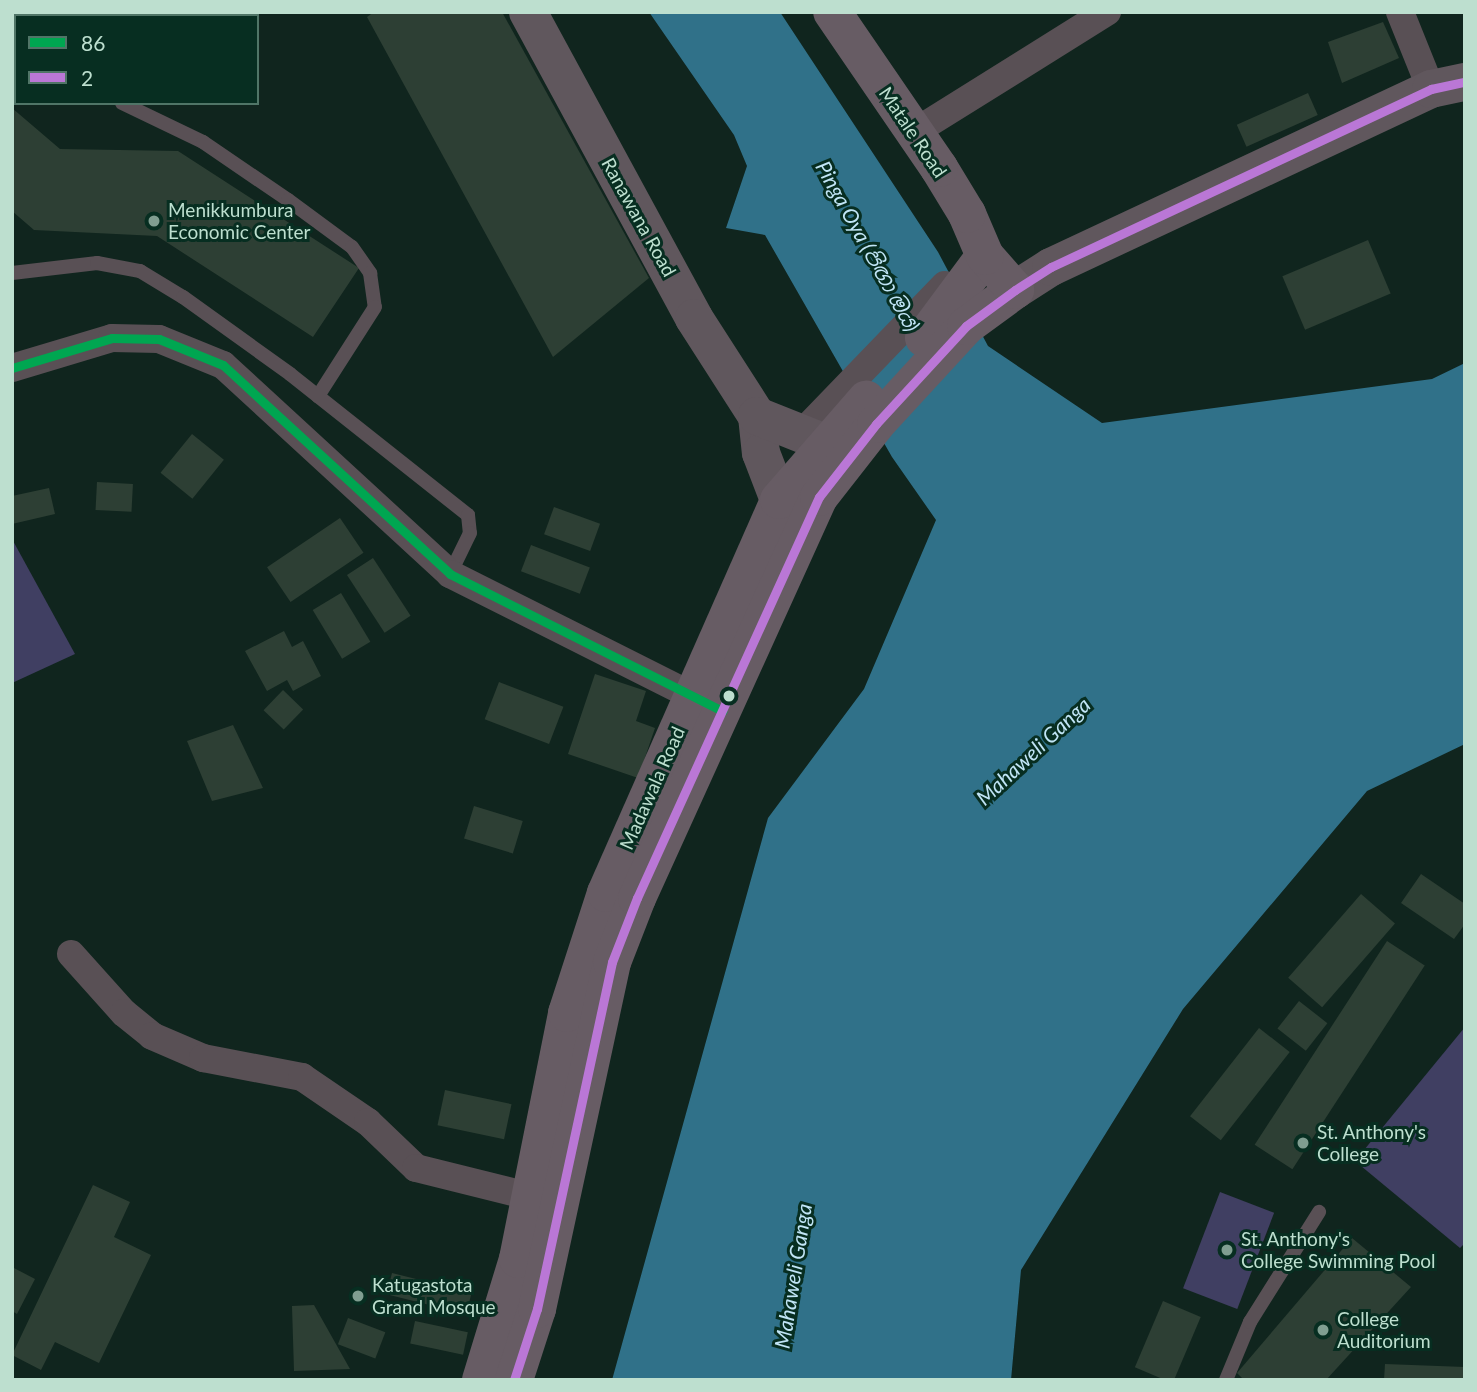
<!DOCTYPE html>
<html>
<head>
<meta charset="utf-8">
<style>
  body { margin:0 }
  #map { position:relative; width:1477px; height:1392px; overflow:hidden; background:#10251e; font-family:Lato,"Noto Sans Sinhala",sans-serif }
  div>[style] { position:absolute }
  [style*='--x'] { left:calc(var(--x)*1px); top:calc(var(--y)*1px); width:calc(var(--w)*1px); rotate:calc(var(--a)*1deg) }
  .green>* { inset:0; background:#403f62; transform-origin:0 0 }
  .water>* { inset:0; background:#307189 }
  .building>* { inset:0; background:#2d3f34; transform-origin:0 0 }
  .lane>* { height:14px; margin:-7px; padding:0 7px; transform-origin:7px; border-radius:7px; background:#595055 }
  .street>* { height:28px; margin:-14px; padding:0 14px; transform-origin:14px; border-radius:14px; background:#595055 }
  .primary>* { height:38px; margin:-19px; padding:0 19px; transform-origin:19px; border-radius:19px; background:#60575d }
  .highway>* { height:38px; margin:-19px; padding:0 19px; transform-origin:19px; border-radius:19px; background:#675c64 }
  .bus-1>* { height:9px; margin:-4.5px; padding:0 4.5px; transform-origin:4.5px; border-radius:4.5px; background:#00a651 }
  .bus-2>* { height:9px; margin:-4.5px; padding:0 4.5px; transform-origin:4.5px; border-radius:4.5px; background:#ba77d6 }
  .dots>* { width:19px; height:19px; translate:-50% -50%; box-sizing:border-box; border:4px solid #072e21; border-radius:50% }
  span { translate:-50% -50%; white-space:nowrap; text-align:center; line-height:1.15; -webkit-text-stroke:6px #072e21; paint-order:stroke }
  .street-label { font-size:19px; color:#bddfcf }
  .poi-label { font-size:19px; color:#bddfcf }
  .left { translate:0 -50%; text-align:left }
  .water-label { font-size:21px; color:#c1e5f6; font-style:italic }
  .frame { position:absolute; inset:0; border:14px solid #bddfcf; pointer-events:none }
  .legend { position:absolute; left:14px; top:14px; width:245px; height:91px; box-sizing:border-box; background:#072e21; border:2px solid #507567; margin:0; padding:9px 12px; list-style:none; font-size:21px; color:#bddfcf }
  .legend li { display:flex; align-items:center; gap:14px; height:35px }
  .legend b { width:35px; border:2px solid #507567 }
</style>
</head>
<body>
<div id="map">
  <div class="green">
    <i style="clip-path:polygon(12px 539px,75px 654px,12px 683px)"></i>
    <i style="clip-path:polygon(1465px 1027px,1465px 1243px,1460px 1248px,1355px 1161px)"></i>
    <i style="left:1220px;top:1192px;width:58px;height:103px;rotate:21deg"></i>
  </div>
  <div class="water">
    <i style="clip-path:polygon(649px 12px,780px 12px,938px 252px,988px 346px,1102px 423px,1432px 379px,1465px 363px,1465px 744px,1367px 791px,1183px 1009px,1021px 1270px,1011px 1380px,612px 1380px,768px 818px,864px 689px,936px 520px,892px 457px,765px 235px,726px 228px,747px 166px,734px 135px)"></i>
  </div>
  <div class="building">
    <i style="clip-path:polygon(126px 12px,187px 12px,196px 15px,125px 16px)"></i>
    <i style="clip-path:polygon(374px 12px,502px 12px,649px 278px,553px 357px,367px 17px)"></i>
    <i style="clip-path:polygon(1383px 22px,1399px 58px,1342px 83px,1328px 42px)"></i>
    <i style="left:1308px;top:93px;width:24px;height:78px;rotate:66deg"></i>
    <i style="clip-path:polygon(12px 108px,60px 149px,178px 151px,359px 268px,313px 337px,157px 236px,34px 230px,12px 211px)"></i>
    <i style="left:1368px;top:240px;width:58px;height:93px;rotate:67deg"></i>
    <i style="left:192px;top:434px;width:41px;height:50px;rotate:39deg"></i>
    <i style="left:97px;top:482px;width:36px;height:28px;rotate:3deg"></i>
    <i style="clip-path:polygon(49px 488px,55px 514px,12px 524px,12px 496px)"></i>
    <i style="left:554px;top:507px;width:49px;height:29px;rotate:20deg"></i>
    <i style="left:340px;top:518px;width:42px;height:88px;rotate:56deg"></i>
    <i style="left:531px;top:545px;width:63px;height:28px;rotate:21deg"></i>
    <i style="left:373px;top:558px;width:69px;height:31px;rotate:57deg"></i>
    <i style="left:341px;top:593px;width:57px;height:33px;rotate:59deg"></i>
    <i style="clip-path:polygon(284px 631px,292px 647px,303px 641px,321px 676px,293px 691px,287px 680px,267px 691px,245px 651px)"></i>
    <i style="clip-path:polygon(595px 674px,646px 691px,636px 721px,655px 728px,638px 778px,568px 754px)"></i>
    <i style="left:499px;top:682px;width:69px;height:40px;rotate:21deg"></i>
    <i style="left:283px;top:690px;width:28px;height:28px;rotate:44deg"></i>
    <i style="clip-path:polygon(233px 725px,263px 788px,212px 801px,187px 741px)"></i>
    <i style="left:474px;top:806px;width:51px;height:34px;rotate:17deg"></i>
    <i style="clip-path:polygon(1421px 874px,1465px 904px,1465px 924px,1454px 939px,1401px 903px)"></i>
    <i style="left:1361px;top:894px;width:45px;height:111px;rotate:41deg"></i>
    <i style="left:1387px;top:941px;width:45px;height:243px;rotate:33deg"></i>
    <i style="left:1299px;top:1001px;width:36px;height:35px;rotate:38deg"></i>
    <i style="left:1259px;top:1028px;width:39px;height:112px;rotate:38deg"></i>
    <i style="left:445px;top:1090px;width:68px;height:36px;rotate:12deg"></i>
    <i style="clip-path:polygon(93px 1185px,130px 1202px,114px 1237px,151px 1255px,99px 1363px,55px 1342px,41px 1370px,12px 1355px)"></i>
    <i style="clip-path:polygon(1352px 1238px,1411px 1287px,1326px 1380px,1244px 1380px,1237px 1373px)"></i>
    <i style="clip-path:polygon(12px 1267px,35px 1279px,17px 1314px,12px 1311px)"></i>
    <i style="left:392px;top:1273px;width:82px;height:22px;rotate:14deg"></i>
    <i style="left:1163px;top:1301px;width:41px;height:72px;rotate:23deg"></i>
    <i style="clip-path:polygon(314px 1305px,350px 1369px,294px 1371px,292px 1306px)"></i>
    <i style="left:348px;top:1318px;width:40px;height:28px;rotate:21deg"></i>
    <i style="left:415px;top:1321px;width:54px;height:23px;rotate:12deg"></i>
    <i style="clip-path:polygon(1385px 1364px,1465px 1367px,1465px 1380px,1384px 1380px)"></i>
  </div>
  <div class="lane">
    <i style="--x:12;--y:47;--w:4;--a:27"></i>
    <i style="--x:122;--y:103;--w:90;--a:25.7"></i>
    <i style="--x:203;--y:142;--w:103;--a:34.3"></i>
    <i style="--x:288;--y:200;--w:79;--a:36.3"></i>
    <i style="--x:352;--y:247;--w:32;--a:55"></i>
    <i style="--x:370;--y:273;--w:34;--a:82"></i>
    <i style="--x:375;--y:307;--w:106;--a:122.6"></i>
    <i style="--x:12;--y:273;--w:86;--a:-6.7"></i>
    <i style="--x:97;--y:263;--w:44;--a:10.5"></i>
    <i style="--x:140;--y:271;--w:50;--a:31.2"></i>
    <i style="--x:183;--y:297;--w:132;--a:35.7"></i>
    <i style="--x:290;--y:374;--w:227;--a:38.4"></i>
    <i style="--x:468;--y:515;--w:18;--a:84"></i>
    <i style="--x:470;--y:533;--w:46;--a:116"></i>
    <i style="--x:1226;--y:1380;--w:63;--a:-67.5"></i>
    <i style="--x:1250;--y:1322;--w:130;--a:-57.9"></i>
  </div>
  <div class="street">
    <i style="--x:1400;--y:12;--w:83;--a:68.1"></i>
    <i style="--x:913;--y:133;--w:229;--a:-32"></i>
    <i style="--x:12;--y:368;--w:104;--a:-16.7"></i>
    <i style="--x:112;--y:338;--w:47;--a:1.2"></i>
    <i style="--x:159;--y:339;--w:69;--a:22.1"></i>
    <i style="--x:223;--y:365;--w:309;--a:42.6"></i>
    <i style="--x:450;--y:574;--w:291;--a:26.7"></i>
    <i style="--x:801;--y:434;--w:207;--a:-46"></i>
    <i style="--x:71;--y:954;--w:79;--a:48.1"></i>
    <i style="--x:124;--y:1013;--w:36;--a:39"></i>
    <i style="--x:152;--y:1036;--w:56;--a:23.3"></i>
    <i style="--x:203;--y:1058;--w:101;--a:10.9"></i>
    <i style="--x:302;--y:1077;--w:80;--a:34.3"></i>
    <i style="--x:368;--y:1122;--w:66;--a:43.8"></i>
    <i style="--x:416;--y:1168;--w:120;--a:14"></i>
  </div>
  <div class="primary">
    <i style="--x:528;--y:12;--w:348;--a:61.5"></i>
    <i style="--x:694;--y:318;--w:117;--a:57.3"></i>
    <i style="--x:757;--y:416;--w:37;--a:84"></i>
    <i style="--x:761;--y:453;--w:50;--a:69"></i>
    <i style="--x:1015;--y:290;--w:43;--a:-32.6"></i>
    <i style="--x:1051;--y:267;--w:420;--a:-25.1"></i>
    <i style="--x:1431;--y:89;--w:35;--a:-12"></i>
    <i style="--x:757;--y:416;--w:73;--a:21.7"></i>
  </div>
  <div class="highway">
    <i style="--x:924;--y:338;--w:102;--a:-53.4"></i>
    <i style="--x:481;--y:1380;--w:127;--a:-73"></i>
    <i style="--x:518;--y:1259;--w:251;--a:-78.7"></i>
    <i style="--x:567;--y:1013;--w:126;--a:-72"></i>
    <i style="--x:606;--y:893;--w:429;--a:-66.2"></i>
    <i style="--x:779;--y:500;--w:133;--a:-49"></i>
    <i style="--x:514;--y:1380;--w:75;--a:-72.1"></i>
    <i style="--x:537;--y:1309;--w:355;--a:-77.8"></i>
    <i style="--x:612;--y:962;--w:69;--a:-68.7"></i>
    <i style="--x:637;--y:898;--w:440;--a:-65.6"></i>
    <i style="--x:819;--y:497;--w:93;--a:-52"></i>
    <i style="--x:876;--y:424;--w:133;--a:-47.4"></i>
    <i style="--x:966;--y:326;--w:61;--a:-36.3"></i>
    <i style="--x:1015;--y:290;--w:45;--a:-131.4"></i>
    <i style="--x:985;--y:256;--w:46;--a:-113.2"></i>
    <i style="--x:967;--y:214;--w:54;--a:-121.3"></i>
    <i style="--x:939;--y:168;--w:189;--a:-124.4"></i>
  </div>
  <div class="bus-1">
    <i style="--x:12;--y:368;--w:104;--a:-16.7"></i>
    <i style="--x:112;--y:338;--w:47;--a:1.2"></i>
    <i style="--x:159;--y:339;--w:69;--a:22.1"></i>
    <i style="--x:223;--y:365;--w:309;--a:42.6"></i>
    <i style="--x:450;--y:574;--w:305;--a:26.7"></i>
  </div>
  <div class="bus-2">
    <i style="--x:514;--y:1380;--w:75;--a:-72.1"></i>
    <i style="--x:537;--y:1309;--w:355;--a:-77.8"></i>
    <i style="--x:612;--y:962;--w:69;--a:-68.7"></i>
    <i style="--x:637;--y:898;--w:440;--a:-65.6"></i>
    <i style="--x:819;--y:497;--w:93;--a:-52"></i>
    <i style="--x:876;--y:424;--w:133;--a:-47.4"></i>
    <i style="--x:966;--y:326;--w:61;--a:-36.3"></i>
    <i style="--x:1015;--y:290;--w:43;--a:-32.6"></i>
    <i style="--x:1051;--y:267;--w:420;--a:-25.1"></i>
    <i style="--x:1431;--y:89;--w:35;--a:-12"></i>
  </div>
  <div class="dots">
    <i style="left:154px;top:221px;background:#809e91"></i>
    <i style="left:729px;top:696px;background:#bddfcf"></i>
    <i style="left:1303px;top:1143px;background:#809e91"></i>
    <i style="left:1227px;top:1250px;background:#809e91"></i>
    <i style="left:358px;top:1296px;background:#809e91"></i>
    <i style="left:1323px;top:1330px;background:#809e91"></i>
  </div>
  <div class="street-label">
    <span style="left:913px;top:132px;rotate:56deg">Matale Road</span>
    <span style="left:639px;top:217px;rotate:61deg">Ranawana Road</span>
    <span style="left:652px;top:788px;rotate:-66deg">Madawala Road</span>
  </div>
  <div class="poi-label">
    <span class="left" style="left:168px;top:221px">Menikkumbura<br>Economic Center</span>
    <span class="left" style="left:1317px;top:1143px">St. Anthony's<br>College</span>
    <span class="left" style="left:1241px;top:1250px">St. Anthony's<br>College Swimming Pool</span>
    <span class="left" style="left:372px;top:1296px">Katugastota<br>Grand Mosque</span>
    <span class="left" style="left:1337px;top:1330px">College<br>Auditorium</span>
  </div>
  <div class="water-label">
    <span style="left:868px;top:246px;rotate:61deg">Pinga Oya (පිඟා ඔය)</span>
    <span style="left:1033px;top:751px;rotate:-43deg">Mahaweli Ganga</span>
    <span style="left:793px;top:1276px;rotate:-81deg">Mahaweli Ganga</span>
  </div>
  <div class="frame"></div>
  <ul class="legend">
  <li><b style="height:9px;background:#00a651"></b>86</li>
  <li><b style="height:9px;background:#ba77d6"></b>2</li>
  </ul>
</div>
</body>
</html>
